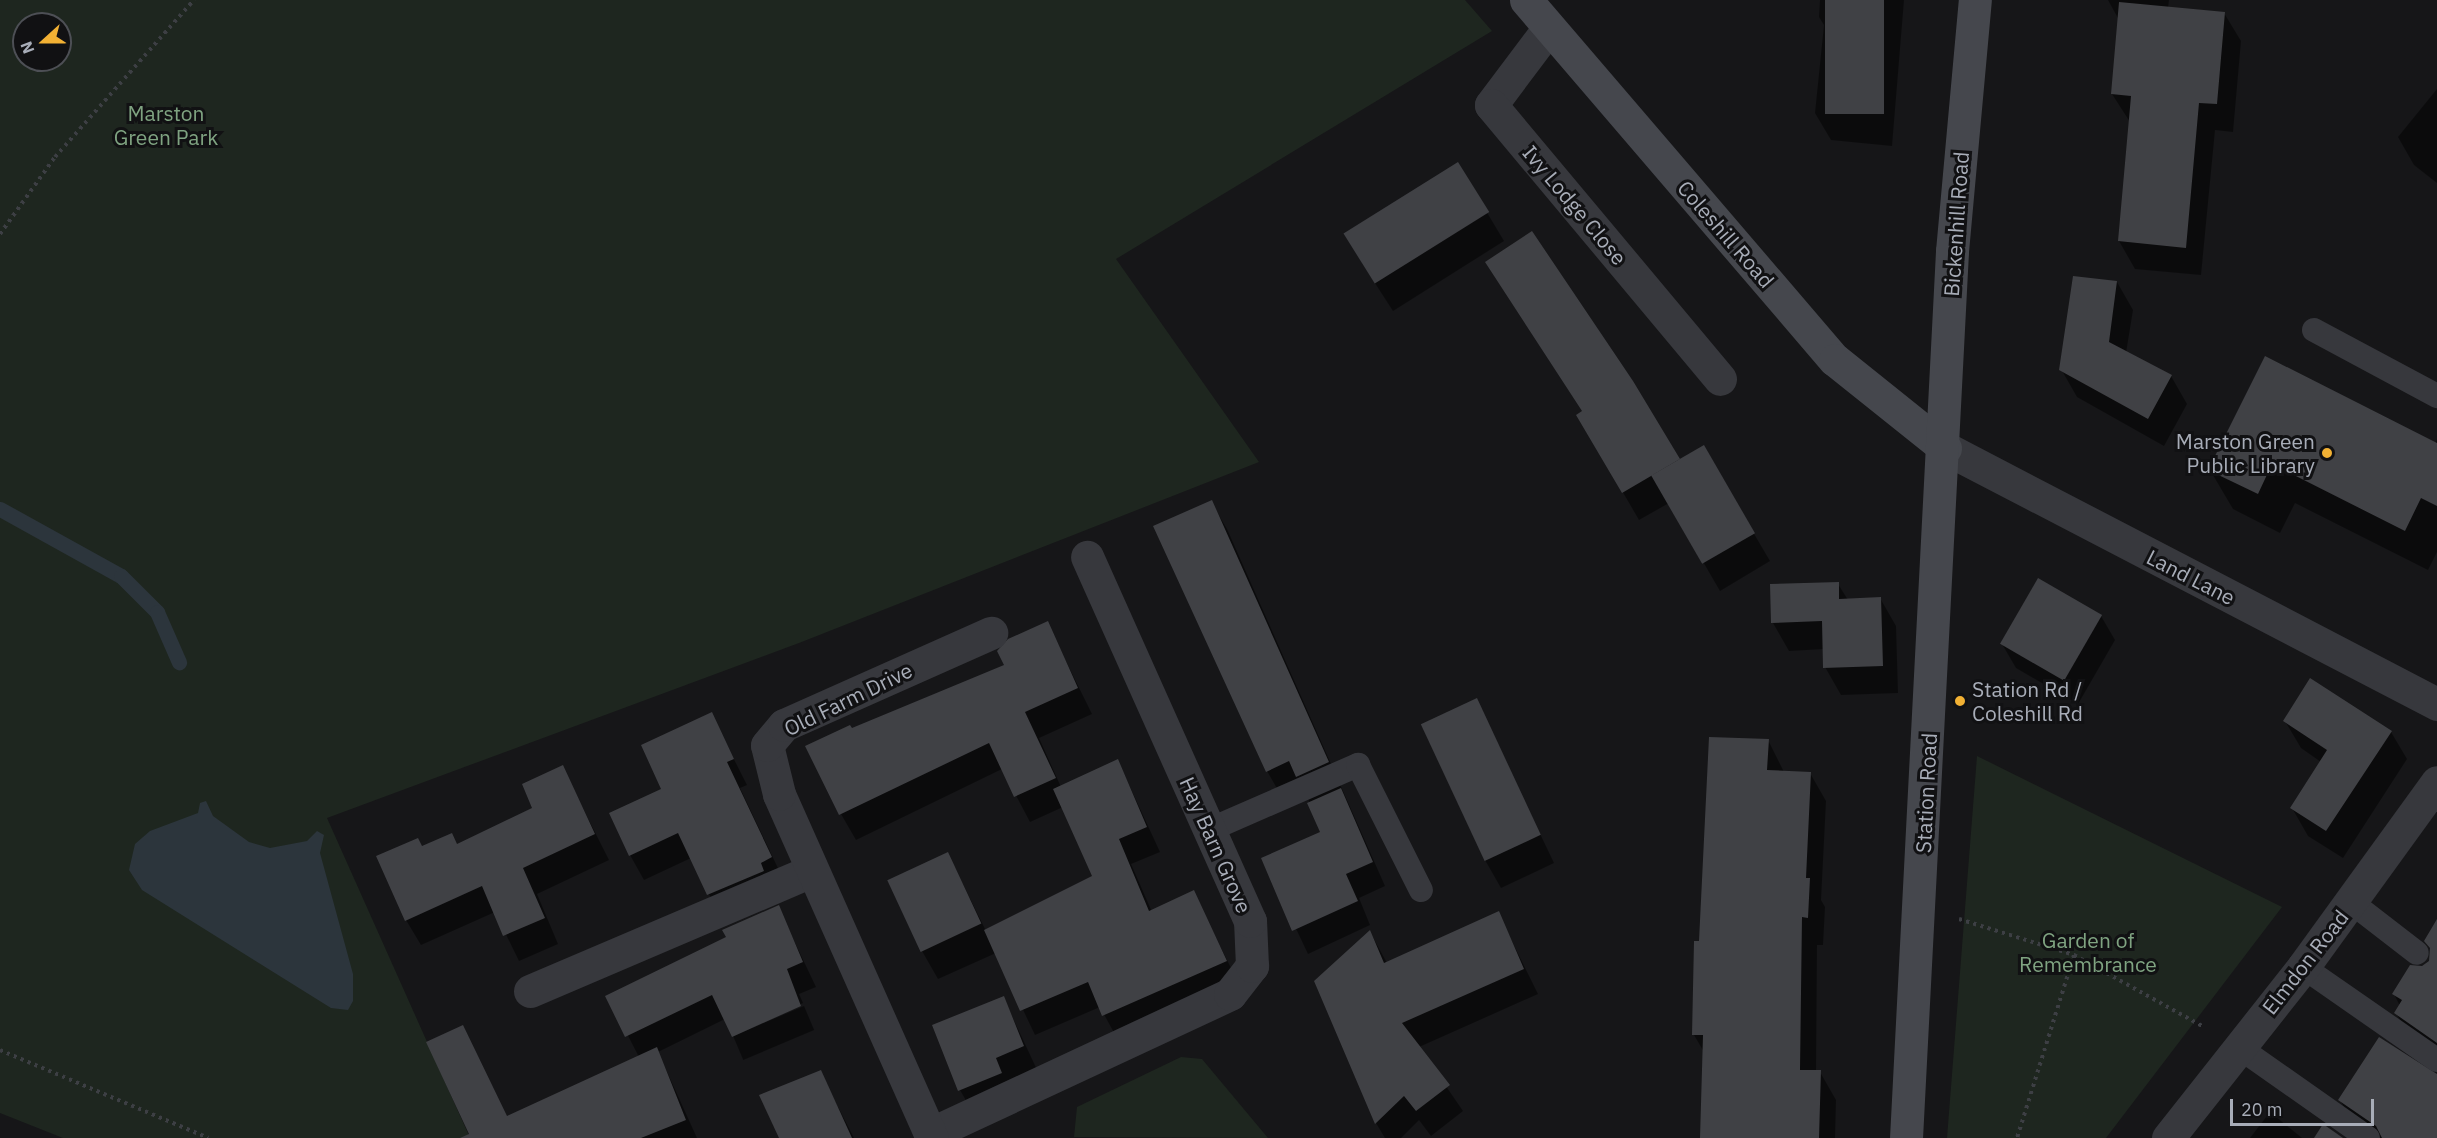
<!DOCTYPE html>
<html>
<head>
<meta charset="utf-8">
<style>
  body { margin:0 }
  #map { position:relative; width:2437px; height:1138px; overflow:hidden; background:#161618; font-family:"IBM Plex Sans",sans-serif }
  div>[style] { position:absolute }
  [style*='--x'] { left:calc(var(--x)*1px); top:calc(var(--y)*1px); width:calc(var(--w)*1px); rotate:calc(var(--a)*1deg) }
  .green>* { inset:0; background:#1e261f }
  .water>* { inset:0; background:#2c353c }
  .shadow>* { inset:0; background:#0007; transform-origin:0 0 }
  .stream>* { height:15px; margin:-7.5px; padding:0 7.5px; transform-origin:7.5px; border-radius:7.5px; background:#2c353c }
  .building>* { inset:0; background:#404145; transform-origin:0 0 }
  .path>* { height:4px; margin-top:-2px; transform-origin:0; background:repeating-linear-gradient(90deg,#3d3f44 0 3px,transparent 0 7.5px) }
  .lane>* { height:24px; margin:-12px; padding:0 12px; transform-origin:12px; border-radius:12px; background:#37383d }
  .street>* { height:33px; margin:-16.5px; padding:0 16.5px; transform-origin:16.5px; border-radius:16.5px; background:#37383d }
  .secondary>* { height:33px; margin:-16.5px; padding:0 16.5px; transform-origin:16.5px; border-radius:16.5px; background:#45474d }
  .dots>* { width:16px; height:16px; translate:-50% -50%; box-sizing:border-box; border:3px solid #111113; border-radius:50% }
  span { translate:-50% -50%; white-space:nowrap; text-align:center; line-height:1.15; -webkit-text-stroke:6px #111113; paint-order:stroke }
  .park-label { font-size:21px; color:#7fa381 }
  .street-label { font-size:21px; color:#a8adb8 }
  .poi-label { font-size:21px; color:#a8adb8 }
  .right { translate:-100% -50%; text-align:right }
  .left { translate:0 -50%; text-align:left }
  .north { position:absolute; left:12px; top:12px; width:60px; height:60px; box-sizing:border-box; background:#111113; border:2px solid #4d4f55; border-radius:50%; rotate:249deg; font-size:16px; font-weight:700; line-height:24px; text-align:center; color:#a8adb8 }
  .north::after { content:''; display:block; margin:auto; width:21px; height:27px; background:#f2b134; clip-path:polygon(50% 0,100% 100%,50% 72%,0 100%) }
  .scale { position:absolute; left:2230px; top:1099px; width:144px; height:27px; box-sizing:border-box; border:3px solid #a8adb8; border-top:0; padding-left:8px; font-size:18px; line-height:21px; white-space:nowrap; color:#a8adb8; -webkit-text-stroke:4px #111113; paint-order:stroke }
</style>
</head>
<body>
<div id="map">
  <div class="green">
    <i style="clip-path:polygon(evenodd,0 0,1465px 0,1492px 31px,1116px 259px,1259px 462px,799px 643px,327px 818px,470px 1138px,63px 1138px,0 1113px,0 0,24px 24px,60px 24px,60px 60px,24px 60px,24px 24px)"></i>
    <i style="clip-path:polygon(1977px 756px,2282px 907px,2106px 1138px,1947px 1138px)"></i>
    <i style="clip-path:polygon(1181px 1057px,1202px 1059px,1268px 1138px,1074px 1137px,1077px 1107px)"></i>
  </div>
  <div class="water">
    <i style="clip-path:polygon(206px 801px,213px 816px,249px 842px,270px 848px,307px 841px,317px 831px,324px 835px,320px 853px,353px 974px,353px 1001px,348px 1010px,331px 1008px,142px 890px,129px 870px,135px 844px,150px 831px,198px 813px,200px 803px)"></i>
  </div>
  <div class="shadow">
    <i style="clip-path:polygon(1820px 0,1904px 0,1892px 146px,1831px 140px,1815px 113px,1824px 25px,1819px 17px)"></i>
    <i style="clip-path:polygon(2108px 0,2169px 0,2168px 8px,2224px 13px,2241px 41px,2233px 132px,2215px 130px,2201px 275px,2135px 269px,2119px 241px,2130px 122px,2112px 94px,2119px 20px)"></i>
    <i style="clip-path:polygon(2437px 89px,2437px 183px,2414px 165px,2398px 137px)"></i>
    <i style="clip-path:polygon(1458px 164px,1504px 241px,1393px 311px,1362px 263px)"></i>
    <i style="clip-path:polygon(1531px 233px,1679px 461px,1703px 447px,1770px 561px,1720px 591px,1669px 503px,1639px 520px,1578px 415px,1583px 412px)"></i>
    <i style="clip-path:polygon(2117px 282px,2133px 310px,2126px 353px,2171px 376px,2187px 404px,2164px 446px,2077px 397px,2061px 369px)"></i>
    <i style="clip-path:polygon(2437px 439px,2437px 552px,2428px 570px,2295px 503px,2280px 533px,2233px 509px,2210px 470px,2435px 444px)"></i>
    <i style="clip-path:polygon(1211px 502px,1227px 529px,1385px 886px,1359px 898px,1370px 925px,1308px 954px,1263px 859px,1322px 833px,1304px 789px,1283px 799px,1267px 771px)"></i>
    <i style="clip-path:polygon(1838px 584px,1848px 600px,1880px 598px,1896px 626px,1898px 693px,1841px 695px,1825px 667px,1824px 649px,1789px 651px,1773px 623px)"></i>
    <i style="clip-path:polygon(2101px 616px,2115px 640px,2078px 704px,2016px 668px,2002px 644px)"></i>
    <i style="clip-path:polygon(1047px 623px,1092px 714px,1039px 738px,1061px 787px,1118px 761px,1160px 852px,1131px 864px,1152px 912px,1193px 892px,1240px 986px,1118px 1040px,1100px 1007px,1035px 1035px,996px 953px,938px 979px,922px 951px,948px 854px,986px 931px,1094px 876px,1063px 807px,1030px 822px,1002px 769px,856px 840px,841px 814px,851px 730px,1006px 666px)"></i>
    <i style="clip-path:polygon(1476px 700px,1554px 863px,1501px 888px,1485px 860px)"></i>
    <i style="clip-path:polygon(711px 714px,747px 785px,740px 788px,785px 883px,722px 920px,691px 858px,644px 880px,630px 855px,663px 789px)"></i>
    <i style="clip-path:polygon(2285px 721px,2391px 732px,2407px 759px,2343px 858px,2308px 836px,2292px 808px,2321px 762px,2301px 748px)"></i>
    <i style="clip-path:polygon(1768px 740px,1784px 772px,1810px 773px,1826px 801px,1821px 900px,1825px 907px,1823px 945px,1817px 945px,1816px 1072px,1820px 1072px,1836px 1100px,1835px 1138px,1702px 1138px,1704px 1052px,1694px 1035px,1701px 943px)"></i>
    <i style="clip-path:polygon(562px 767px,609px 860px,537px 894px,558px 944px,519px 961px,495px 912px,421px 945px,406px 920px,423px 848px,458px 846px,534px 809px)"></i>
    <i style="clip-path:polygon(778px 907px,816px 987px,799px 994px,803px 1003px,732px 1035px,725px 1019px,658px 1052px,697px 1138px,502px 1138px,639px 1057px,608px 997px,728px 938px)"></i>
    <i style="clip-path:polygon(1498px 913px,1538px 994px,1419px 1047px,1463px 1111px,1431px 1136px,1419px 1120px,1401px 1138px,1385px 1138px,1376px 1123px,1370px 932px,1387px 963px)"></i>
    <i style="clip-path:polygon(2437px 922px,2437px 1058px,2412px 1041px,2396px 1013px,2400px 1006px,2394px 994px,2430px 962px)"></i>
    <i style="clip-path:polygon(1003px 997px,1039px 1074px,976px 1118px,960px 1090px)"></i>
    <i style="left:804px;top:1006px;width:26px;height:77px;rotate:67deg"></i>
    <i style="clip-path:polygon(820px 1072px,854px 1138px,780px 1138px)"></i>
    <i style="clip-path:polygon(2437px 1090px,2437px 1138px,2371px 1138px,2356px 1128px,2340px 1100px)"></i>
    <i style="clip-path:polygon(2270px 1112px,2302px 1138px,2250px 1138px)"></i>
  </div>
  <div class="stream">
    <i style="--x:0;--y:509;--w:138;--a:29"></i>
    <i style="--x:121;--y:576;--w:51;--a:45"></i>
    <i style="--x:157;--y:612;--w:55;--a:66.3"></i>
  </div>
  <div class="building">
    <i style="left:1825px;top:0;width:59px;height:114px"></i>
    <i style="clip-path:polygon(2119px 2px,2225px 12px,2217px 104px,2199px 103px,2186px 248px,2118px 241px,2131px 96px,2111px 94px)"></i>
    <i style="left:1458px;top:162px;width:59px;height:135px;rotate:58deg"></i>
    <i style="clip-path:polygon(1532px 231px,1633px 381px,1680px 459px,1622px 493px,1576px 415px,1582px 411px,1485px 262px)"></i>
    <i style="clip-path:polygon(2073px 276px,2117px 281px,2109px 342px,2172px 375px,2148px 419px,2059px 370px)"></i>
    <i style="clip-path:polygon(2265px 356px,2437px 443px,2437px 506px,2421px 498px,2405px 531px,2272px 464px,2258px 494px,2208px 470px)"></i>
    <i style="left:1704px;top:445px;width:102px;height:61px;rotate:60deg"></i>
    <i style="clip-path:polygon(1212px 500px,1329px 762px,1296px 777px,1289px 761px,1266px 772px,1153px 526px)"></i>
    <i style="left:2038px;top:578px;width:74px;height:76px;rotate:30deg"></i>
    <i style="clip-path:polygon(1839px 582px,1839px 599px,1881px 597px,1883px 666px,1823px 668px,1822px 621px,1771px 623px,1770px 584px)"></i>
    <i style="clip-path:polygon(1048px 621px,1078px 688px,1025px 712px,1056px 778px,1014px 797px,989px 743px,839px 815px,805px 746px,850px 725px,852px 728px,1004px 665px,997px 651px,1008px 639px)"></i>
    <i style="clip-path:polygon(2310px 678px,2392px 731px,2326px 831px,2290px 808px,2327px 750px,2283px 721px)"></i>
    <i style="left:1477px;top:698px;width:151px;height:62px;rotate:65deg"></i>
    <i style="clip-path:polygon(712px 712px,734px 759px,727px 762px,772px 857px,761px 863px,764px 871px,707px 895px,678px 833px,629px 856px,609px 813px,661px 789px,641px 745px)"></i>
    <i style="clip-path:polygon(1709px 737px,1769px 739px,1767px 770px,1811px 772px,1806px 878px,1810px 878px,1808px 918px,1802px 917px,1800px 1070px,1821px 1070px,1819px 1138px,1700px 1138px,1703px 1035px,1692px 1035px,1694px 941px,1699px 941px)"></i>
    <i style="clip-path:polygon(1118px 759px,1147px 827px,1119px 839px,1149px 911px,1194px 890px,1227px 961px,1102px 1016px,1088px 982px,1020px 1011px,984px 930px,1092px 876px,1053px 789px)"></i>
    <i style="clip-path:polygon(563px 765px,595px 834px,523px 868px,545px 918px,503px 936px,482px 886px,405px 921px,376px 856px,418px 838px,422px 846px,452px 833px,457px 844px,532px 808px,522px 784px)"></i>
    <i style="clip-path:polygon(1341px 788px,1373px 862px,1346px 874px,1358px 901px,1292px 931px,1261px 858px,1320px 832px,1307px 803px)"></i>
    <i style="left:948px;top:852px;width:79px;height:67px;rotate:65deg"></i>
    <i style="clip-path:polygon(779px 905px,803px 962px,787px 969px,801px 1006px,732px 1037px,712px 995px,625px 1037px,605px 996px,726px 937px,722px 930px)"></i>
    <i style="clip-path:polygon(1499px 911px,1524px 969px,1402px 1023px,1450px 1085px,1416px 1111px,1404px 1096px,1375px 1124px,1314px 981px,1370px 930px,1384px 963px)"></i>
    <i style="clip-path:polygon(2437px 919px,2437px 1043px,2394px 1013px,2402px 1000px,2392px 994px,2410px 965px,2422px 966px,2429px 961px,2430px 948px,2424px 941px)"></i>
    <i style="clip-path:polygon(1004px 996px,1024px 1046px,996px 1058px,1002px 1073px,958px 1091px,932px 1025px)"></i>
    <i style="clip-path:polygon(463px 1025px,507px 1116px,657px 1047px,686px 1120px,641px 1138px,460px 1138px,469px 1134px,426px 1042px)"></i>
    <i style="clip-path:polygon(2379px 1037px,2437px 1074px,2437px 1138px,2382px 1138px,2376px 1126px,2338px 1100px)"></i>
    <i style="clip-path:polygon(821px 1070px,852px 1138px,779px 1138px,759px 1095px)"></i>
    <i style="clip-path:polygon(2323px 1124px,2343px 1138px,2314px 1138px)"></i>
  </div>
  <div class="path">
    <i style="--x:0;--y:234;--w:95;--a:-54.5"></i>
    <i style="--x:55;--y:157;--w:210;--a:-48.5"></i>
    <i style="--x:1959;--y:919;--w:121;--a:17.4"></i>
    <i style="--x:2074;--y:955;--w:192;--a:107.3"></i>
    <i style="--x:2074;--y:955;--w:146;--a:29"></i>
    <i style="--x:0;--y:1050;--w:226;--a:22.9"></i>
  </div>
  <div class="lane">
    <i style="--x:2314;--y:330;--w:140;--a:28.2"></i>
    <i style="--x:1209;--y:830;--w:163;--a:-23.6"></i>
    <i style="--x:1358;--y:765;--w:140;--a:63.3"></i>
    <i style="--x:2351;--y:902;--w:83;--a:37.7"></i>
    <i style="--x:2303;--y:967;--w:163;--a:34.8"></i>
    <i style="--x:2237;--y:1046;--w:160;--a:35.1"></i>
  </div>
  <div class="street">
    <i style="--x:1548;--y:29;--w:95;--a:126.9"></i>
    <i style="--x:1491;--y:105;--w:357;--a:50.1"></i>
    <i style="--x:1945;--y:448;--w:555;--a:27.49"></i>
    <i style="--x:530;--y:991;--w:306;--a:-23.1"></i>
    <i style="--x:930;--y:1134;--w:331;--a:-25"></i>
    <i style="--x:1230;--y:994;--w:36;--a:-52"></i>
    <i style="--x:1252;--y:966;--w:45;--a:-92.5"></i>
    <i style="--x:1250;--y:921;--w:399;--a:-114.1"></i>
    <i style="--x:932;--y:1138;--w:376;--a:-114"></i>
    <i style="--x:779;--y:794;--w:50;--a:-103.8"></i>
    <i style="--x:767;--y:745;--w:26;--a:-50"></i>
    <i style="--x:784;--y:725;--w:227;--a:-24"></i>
    <i style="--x:2168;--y:1138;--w:218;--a:-51.7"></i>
    <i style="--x:2303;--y:967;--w:228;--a:-54.1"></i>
  </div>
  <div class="secondary">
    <i style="--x:1526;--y:0;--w:474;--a:49.4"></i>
    <i style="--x:1835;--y:360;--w:141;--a:38.7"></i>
    <i style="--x:1906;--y:1138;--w:888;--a:-87.03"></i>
    <i style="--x:1952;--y:251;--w:252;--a:-84.8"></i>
  </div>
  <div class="dots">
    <i style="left:2327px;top:453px;background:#f2b134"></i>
    <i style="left:1960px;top:701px;background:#f2b134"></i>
  </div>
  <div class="park-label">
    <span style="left:166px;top:125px">Marston<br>Green Park</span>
    <span style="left:2088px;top:952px">Garden of<br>Remembrance</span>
  </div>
  <div class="street-label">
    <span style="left:1575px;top:205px;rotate:50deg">Ivy Lodge Close</span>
    <span style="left:1956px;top:224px;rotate:-86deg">Bickenhill Road</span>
    <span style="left:1726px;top:234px;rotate:49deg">Coleshill Road</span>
    <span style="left:2191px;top:577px;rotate:27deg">Land Lane</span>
    <span style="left:848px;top:699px;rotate:-26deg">Old Farm Drive</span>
    <span style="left:1926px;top:793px;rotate:-87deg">Station Road</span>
    <span style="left:1216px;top:845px;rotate:66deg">Hay Barn Grove</span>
    <span style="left:2305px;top:962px;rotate:-52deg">Elmdon Road</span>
  </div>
  <div class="poi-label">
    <span class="right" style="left:2315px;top:453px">Marston Green<br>Public Library</span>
    <span class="left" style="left:1972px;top:701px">Station Rd /<br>Coleshill Rd</span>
  </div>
  <div class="north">N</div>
  <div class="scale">20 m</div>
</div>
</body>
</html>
